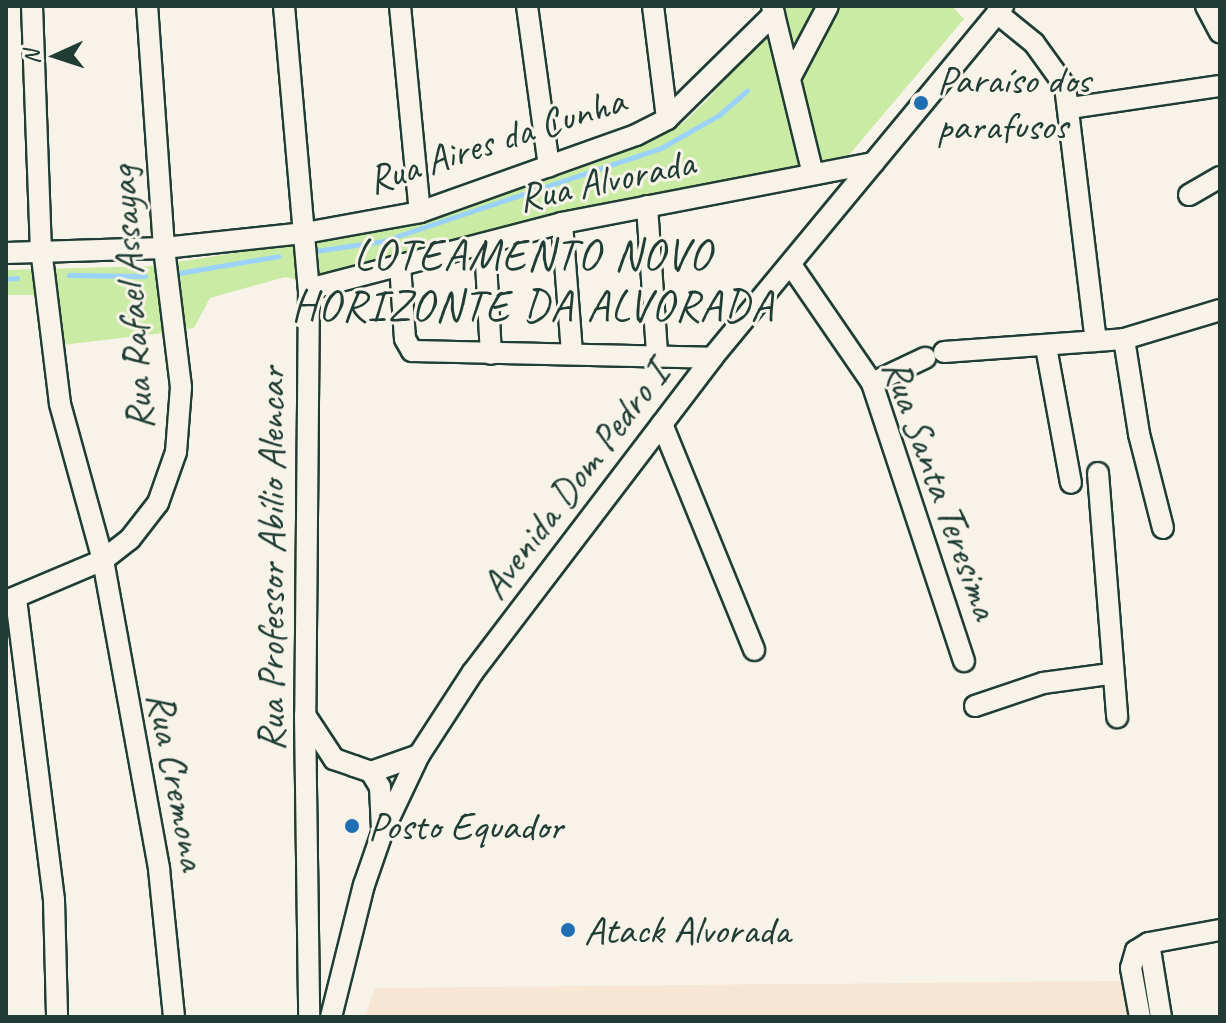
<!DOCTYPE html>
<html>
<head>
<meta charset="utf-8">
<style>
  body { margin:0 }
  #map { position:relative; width:1226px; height:1023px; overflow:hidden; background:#f7f3e8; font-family:Caveat,sans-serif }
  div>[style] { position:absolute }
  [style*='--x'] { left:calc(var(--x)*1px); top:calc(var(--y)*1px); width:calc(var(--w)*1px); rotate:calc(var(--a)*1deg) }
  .built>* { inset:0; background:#f6e6d3 }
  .green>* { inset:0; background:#caeba3 }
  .stream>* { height:5px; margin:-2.5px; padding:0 2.5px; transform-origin:2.5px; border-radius:2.5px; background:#9bd2fa }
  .roads { filter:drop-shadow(2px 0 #1f3d34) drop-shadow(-2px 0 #1f3d34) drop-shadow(0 2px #1f3d34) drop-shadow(0 -2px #1f3d34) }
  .minor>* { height:20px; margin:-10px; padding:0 10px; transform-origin:10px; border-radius:10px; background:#f7f3e8 }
  .dots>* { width:22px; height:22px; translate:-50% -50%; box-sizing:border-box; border:4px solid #f7f3e8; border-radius:50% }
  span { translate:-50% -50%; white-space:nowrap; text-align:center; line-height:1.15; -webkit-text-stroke:6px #f7f3e8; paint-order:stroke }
  .poi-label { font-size:40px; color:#1f3d34 }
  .left { translate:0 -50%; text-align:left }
  .street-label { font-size:40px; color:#1f3d34 }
  .quarter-label { font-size:44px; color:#1f3d34; letter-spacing:2px }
  .frame { position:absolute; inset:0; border:8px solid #1f3d34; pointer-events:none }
  .north { position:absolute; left:16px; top:16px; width:80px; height:80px; -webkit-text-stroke:6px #f7f3e8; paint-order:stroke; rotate:267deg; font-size:22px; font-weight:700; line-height:32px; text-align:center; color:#1f3d34 }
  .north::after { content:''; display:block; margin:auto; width:28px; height:36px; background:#1f3d34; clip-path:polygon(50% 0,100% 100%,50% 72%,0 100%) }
</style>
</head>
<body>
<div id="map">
  <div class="built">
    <i style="clip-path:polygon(1124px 981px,1130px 1017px,365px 1017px,375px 988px)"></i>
  </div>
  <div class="green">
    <i style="clip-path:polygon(776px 6px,952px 6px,964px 19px,843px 162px,317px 284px,285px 277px,210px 298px,194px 328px,155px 334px,62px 345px,54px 295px,6px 295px,6px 270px,151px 266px,307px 242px,630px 147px,683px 123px,706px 101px,778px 22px)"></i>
  </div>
  <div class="stream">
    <i style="--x:315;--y:251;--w:69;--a:-8.4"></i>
    <i style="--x:383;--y:241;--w:293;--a:-18.5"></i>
    <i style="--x:661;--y:148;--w:67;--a:-29.6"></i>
    <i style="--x:719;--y:115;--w:37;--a:-41"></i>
    <i style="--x:179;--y:273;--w:101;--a:-9.6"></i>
    <i style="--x:69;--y:275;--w:76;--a:0.8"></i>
    <i style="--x:6;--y:279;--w:11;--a:-5"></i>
  </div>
  <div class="roads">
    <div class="minor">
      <i style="--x:32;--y:6;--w:243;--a:87.9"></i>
      <i style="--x:41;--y:249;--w:156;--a:83"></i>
      <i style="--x:60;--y:404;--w:162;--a:74.6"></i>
      <i style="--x:103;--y:560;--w:314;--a:79.7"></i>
      <i style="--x:159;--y:869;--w:149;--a:84.2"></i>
      <i style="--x:284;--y:6;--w:284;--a:85"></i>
      <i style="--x:309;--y:289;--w:426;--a:90.5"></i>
      <i style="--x:305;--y:715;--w:302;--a:89.2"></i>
      <i style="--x:400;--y:6;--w:207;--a:84.5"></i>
      <i style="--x:527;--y:6;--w:162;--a:82.2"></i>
      <i style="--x:653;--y:6;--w:114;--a:82.9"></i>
      <i style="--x:772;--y:6;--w:173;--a:76.3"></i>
      <i style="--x:1206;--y:6;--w:30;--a:62"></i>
      <i style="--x:997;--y:13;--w:48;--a:39"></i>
      <i style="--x:1034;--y:43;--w:53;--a:54.2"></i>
      <i style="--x:1065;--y:86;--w:257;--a:83.1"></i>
      <i style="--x:790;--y:78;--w:81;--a:-62.2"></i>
      <i style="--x:1071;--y:108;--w:151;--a:-8.4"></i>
      <i style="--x:1189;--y:195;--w:36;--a:-30"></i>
      <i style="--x:647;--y:206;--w:148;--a:86.1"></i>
      <i style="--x:562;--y:223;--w:130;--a:85.6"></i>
      <i style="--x:485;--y:244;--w:110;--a:86.9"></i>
      <i style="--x:6;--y:253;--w:158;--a:-1.8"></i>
      <i style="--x:164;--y:248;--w:142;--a:-6.1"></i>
      <i style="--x:305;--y:233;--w:117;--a:-10.3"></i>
      <i style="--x:420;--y:212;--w:229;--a:-19.6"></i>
      <i style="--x:636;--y:135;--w:35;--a:-27"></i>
      <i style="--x:667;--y:119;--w:150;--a:-44.5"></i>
      <i style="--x:400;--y:264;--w:75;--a:86.2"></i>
      <i style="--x:405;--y:339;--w:14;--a:60"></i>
      <i style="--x:412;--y:351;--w:300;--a:1.3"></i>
      <i style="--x:791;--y:265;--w:143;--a:55.5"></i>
      <i style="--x:872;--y:383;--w:293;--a:71.7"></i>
      <i style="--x:309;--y:289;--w:261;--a:-14.6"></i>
      <i style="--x:562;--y:223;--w:317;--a:-10.9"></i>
      <i style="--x:1124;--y:339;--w:96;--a:81"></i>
      <i style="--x:1139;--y:434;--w:97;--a:75.7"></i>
      <i style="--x:1046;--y:347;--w:138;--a:79.6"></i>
      <i style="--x:944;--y:352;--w:180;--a:-4.1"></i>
      <i style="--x:1124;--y:339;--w:100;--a:-16.8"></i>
      <i style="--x:872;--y:383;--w:59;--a:-25.3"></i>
      <i style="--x:662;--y:424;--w:244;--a:67.8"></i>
      <i style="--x:1098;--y:473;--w:245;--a:85.5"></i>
      <i style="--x:16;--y:599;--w:303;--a:82.8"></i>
      <i style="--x:54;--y:900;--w:117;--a:88.5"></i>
      <i style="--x:6;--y:601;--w:105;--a:-22.9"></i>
      <i style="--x:103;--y:560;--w:34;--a:-38"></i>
      <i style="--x:130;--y:539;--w:46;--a:-52.1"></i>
      <i style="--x:158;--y:503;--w:54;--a:-70.6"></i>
      <i style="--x:176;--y:452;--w:65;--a:-85.6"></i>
      <i style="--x:181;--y:387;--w:140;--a:-97"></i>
      <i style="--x:164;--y:248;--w:243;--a:-94"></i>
      <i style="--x:975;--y:706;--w:72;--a:-18.7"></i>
      <i style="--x:1043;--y:683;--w:68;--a:-7.7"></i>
      <i style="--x:305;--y:715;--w:53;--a:56.6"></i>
      <i style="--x:334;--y:759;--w:21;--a:19"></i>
      <i style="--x:354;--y:766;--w:18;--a:19"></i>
      <i style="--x:371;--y:772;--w:51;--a:-19.5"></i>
      <i style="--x:371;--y:772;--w:17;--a:59"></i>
      <i style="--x:380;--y:787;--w:42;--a:87.3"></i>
      <i style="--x:1149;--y:943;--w:75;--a:80.8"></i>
      <i style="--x:331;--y:1017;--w:136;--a:-76"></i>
      <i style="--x:364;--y:885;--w:55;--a:-70.9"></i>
      <i style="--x:382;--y:833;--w:86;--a:-64.6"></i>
      <i style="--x:419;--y:755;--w:99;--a:-57"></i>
      <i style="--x:473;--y:672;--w:395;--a:-52.7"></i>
      <i style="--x:712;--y:358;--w:457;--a:-50.4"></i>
      <i style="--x:1140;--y:1017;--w:50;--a:-100.4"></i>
      <i style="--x:1131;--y:968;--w:18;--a:-74"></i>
      <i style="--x:1136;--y:951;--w:15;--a:-32"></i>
      <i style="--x:1149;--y:943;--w:72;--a:-10.4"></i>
    </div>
  </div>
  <div class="dots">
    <i style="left:921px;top:103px;background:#1f6fb2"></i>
    <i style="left:352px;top:826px;background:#1f6fb2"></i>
    <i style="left:568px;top:930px;background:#1f6fb2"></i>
  </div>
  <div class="poi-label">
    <span class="left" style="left:937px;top:103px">Paraíso dos<br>parafusos</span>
    <span class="left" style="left:368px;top:826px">Posto Equador</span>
    <span class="left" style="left:584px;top:930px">Atack Alvorada</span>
  </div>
  <div class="street-label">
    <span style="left:496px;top:140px;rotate:-18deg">Rua Aires da Cunha</span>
    <span style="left:606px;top:180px;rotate:-12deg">Rua Alvorada</span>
    <span style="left:131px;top:298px;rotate:-94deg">Rua Rafael Assayag</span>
    <span style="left:574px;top:480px;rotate:-53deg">Avenida Dom Pedro I</span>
    <span style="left:941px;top:489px;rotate:70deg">Rua Santa Teresima</span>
    <span style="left:271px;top:559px;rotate:-90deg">Rua Professor Abílio Alencar</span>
    <span style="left:177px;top:781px;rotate:79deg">Rua Cremona</span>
  </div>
  <div class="quarter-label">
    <span style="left:533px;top:281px">LOTEAMENTO NOVO<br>HORIZONTE DA ALVORADA</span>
  </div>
  <div class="frame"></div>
  <div class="north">N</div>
</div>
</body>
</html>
